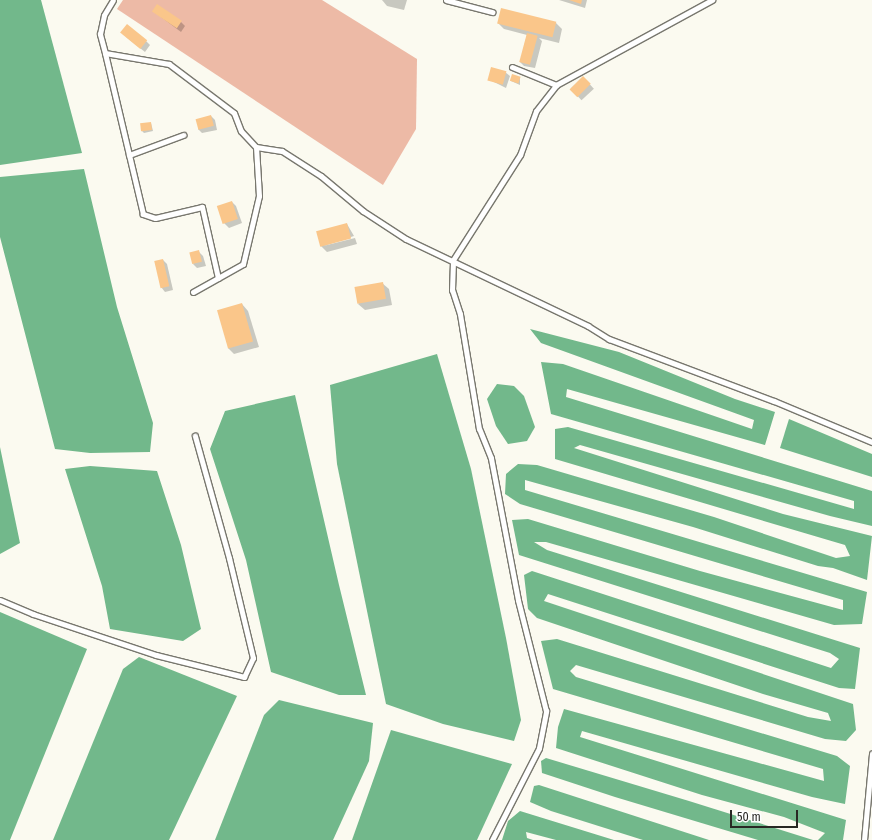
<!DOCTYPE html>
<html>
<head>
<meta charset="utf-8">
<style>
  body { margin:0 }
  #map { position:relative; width:872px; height:840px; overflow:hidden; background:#fbfaf0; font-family:"Fira Sans Condensed",sans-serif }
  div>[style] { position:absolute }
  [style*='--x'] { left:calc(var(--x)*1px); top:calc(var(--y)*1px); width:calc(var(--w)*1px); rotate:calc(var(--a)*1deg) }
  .green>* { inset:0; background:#edbaa6 }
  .water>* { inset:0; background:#72b88b }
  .shadow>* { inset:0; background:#0003; transform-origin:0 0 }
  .building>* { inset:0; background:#fac68a; transform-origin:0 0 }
  .roads { filter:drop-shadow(1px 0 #78776e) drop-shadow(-1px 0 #78776e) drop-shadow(0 1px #78776e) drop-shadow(0 -1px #78776e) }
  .service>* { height:5px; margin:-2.5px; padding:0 2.5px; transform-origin:2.5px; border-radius:2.5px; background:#fff }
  span { translate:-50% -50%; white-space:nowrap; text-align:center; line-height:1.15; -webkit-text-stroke:4px #fff; paint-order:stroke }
  .scale { position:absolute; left:730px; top:810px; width:68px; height:18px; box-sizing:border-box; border:2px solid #292824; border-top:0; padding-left:5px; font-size:12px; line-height:14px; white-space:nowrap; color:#292824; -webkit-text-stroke:3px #fff; paint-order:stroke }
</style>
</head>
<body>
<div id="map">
  <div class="green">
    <i style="clip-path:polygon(123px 0,322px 0,417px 59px,416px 129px,383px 185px,117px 9px)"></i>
  </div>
  <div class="water">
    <i style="clip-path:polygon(0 0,41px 0,82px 153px,0 165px)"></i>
    <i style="clip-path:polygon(84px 169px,117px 307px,153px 423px,150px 452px,90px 453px,55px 449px,0 237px,0 177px)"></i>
    <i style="clip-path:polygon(530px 329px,619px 352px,735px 399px,775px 412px,765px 445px,567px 389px,566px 397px,872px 491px,872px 526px,830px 516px,580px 445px,574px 448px,783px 514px,872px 536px,867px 580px,833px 568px,818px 566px,693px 527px,525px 480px,525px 490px,867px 592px,862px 624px,834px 625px,546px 542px,534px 542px,547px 550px,860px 648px,855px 689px,839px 688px,548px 594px,544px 601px,853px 704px,856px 730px,846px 741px,825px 739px,576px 665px,570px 671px,576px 677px,837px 756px,850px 766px,845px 804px,812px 797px,582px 731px,580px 737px,846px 820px,843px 840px,818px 840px,825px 833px,784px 817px,702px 795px,556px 748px,558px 727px,564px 709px,824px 781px,823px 769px,553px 689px,541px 641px,557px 639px,808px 717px,831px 721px,828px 713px,763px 694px,537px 618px,528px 609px,524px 575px,532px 571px,831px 668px,839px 659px,830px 653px,519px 555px,512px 520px,528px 519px,700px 571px,843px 610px,843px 600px,520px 504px,505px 494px,506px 474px,518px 464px,537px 465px,714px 517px,836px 558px,850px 556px,845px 545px,555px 459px,555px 429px,568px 427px,854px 509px,854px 501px,551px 414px,541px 362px,563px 364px,752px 429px,754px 420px,541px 343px)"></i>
    <i style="clip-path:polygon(437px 354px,471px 469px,506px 638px,521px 720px,514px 741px,443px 724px,386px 704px,337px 464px,330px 385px)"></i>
    <i style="clip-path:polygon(497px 384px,514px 386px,524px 396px,535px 427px,527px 441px,508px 444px,496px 426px,487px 399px)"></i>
    <i style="clip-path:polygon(295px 395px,339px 585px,366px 695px,339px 695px,271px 672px,246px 560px,210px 449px,225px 411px)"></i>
    <i style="clip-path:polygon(789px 419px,872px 454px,872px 477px,780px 448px)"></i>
    <i style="clip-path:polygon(0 447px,20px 543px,0 554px)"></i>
    <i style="clip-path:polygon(90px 466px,157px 471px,181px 545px,201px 629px,183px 641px,110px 629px,102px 586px,65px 469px)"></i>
    <i style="clip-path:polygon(0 612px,87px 649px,10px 840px,0 840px)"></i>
    <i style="clip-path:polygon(139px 657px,237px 696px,169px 840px,53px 840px,123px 669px)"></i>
    <i style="clip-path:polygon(279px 700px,373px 723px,369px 761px,333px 840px,215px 840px,264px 715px)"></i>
    <i style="clip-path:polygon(391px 730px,512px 764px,477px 840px,352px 840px)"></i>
    <i style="clip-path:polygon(546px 758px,689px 801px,813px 840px,758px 840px,615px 797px,542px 773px,541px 761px)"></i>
    <i style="clip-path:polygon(539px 785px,709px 840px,643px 840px,551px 811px,530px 802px,534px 786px)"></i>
    <i style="clip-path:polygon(520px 811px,614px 840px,556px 840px,526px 832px,527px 838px,533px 840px,502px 840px,508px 821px)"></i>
  </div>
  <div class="shadow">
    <i style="clip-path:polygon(382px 0,407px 0,404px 10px,387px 6px)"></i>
    <i style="clip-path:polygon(559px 0,587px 0,585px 8px)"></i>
    <i style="clip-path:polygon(153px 11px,181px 22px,185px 26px,181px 32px)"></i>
    <i style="clip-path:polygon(498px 23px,556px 23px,562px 29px,559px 43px,539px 38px,542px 41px,535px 68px,524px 66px,520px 62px,527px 35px,504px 29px)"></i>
    <i style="clip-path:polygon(126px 37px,146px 41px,150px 45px,145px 52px)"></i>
    <i style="clip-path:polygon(505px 72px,510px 76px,506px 88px,488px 79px)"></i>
    <i style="left:583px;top:77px;width:16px;height:17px;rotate:47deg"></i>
    <i style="clip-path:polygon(520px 78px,520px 85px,511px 81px)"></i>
    <i style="clip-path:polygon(211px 116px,215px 120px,217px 130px,202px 133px,198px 129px)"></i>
    <i style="clip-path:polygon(151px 123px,153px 131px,144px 133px,142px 131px)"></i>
    <i style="clip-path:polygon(232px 202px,236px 206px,242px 223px,229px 228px,224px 223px)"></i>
    <i style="clip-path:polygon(347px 224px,354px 236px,323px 246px,355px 238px,357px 244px,327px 252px,320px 245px)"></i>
    <i style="clip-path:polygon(199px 252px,203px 256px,206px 266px,197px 268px,193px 264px)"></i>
    <i style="clip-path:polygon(163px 260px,167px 264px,173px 290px,165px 292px,161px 287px)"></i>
    <i style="clip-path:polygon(382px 283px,389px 289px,392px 305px,365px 310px,358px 304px)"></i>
    <i style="clip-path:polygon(242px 304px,248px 311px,259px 347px,234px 354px,228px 348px)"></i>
  </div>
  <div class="building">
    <i style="clip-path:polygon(569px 0,582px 0,581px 4px)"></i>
    <i style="left:157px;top:4px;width:30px;height:9px;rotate:34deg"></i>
    <i style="left:501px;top:8px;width:57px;height:16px;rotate:14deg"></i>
    <i style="left:127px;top:24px;width:26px;height:11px;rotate:39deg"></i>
    <i style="left:527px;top:33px;width:11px;height:30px;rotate:15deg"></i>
    <i style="left:491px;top:67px;width:16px;height:14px;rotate:15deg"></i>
    <i style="left:512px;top:74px;width:9px;height:7px;rotate:18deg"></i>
    <i style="left:583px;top:76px;width:11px;height:19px;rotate:45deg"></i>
    <i style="left:211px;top:115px;width:11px;height:16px;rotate:75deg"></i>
    <i style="left:151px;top:122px;width:8px;height:11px;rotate:83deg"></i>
    <i style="left:232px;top:201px;width:19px;height:16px;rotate:72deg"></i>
    <i style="left:347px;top:223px;width:16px;height:32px;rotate:75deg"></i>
    <i style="left:199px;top:250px;width:12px;height:10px;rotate:76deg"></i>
    <i style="left:163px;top:259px;width:28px;height:9px;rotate:77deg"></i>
    <i style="left:383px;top:282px;width:17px;height:29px;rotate:80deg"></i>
    <i style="left:242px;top:303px;width:40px;height:26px;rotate:74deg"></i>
  </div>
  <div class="roads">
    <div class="service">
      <i style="--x:446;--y:0;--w:48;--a:14.6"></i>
      <i style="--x:105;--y:53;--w:20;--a:-105"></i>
      <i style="--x:100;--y:34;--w:19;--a:-78"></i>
      <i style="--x:104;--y:15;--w:17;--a:-59"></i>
      <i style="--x:512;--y:67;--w:48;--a:22.2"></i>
      <i style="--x:556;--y:85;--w:178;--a:-28.6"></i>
      <i style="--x:129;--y:155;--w:58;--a:-20.3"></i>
      <i style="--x:218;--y:278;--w:73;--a:-102.7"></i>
      <i style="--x:202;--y:207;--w:48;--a:166.8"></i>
      <i style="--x:155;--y:218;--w:13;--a:-162"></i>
      <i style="--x:143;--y:214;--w:165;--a:-103.3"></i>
      <i style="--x:105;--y:53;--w:65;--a:9.8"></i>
      <i style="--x:169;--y:64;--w:81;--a:37"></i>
      <i style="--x:234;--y:113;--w:19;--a:69"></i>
      <i style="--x:241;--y:131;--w:22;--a:47"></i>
      <i style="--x:193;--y:292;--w:57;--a:-29.2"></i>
      <i style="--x:243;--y:264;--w:70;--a:-76.8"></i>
      <i style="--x:259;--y:196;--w:49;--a:-93.5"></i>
      <i style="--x:256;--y:147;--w:26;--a:9"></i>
      <i style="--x:282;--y:151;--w:46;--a:32.7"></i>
      <i style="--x:321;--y:176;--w:55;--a:39.8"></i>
      <i style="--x:363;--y:211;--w:51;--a:33.1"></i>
      <i style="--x:406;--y:239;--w:202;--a:25.5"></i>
      <i style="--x:588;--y:326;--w:25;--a:32"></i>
      <i style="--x:609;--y:339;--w:176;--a:20.6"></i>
      <i style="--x:774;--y:401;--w:106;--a:22.7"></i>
      <i style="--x:0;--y:600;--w:36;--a:23"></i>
      <i style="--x:33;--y:614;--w:130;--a:18.4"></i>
      <i style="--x:156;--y:655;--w:91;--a:14"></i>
      <i style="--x:244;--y:677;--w:21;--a:-65"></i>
      <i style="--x:253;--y:658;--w:103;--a:-103.5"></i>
      <i style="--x:229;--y:558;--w:127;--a:-105.6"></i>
      <i style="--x:492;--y:840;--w:103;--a:-62.9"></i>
      <i style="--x:539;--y:748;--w:38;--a:-79"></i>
      <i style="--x:546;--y:711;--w:114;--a:-104.2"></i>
      <i style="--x:518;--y:600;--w:145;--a:-100.8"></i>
      <i style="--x:491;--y:458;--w:31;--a:-112"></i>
      <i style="--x:479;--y:429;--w:117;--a:-99.4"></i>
      <i style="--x:460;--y:314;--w:25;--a:-108"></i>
      <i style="--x:452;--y:290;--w:30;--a:-88"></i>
      <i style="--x:453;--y:260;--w:125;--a:-57.5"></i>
      <i style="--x:520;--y:155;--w:47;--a:-70"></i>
      <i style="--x:536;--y:111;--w:33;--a:-52"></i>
      <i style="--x:864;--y:840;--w:87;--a:-84.7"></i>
    </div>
  </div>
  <div class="scale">50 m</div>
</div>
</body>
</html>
